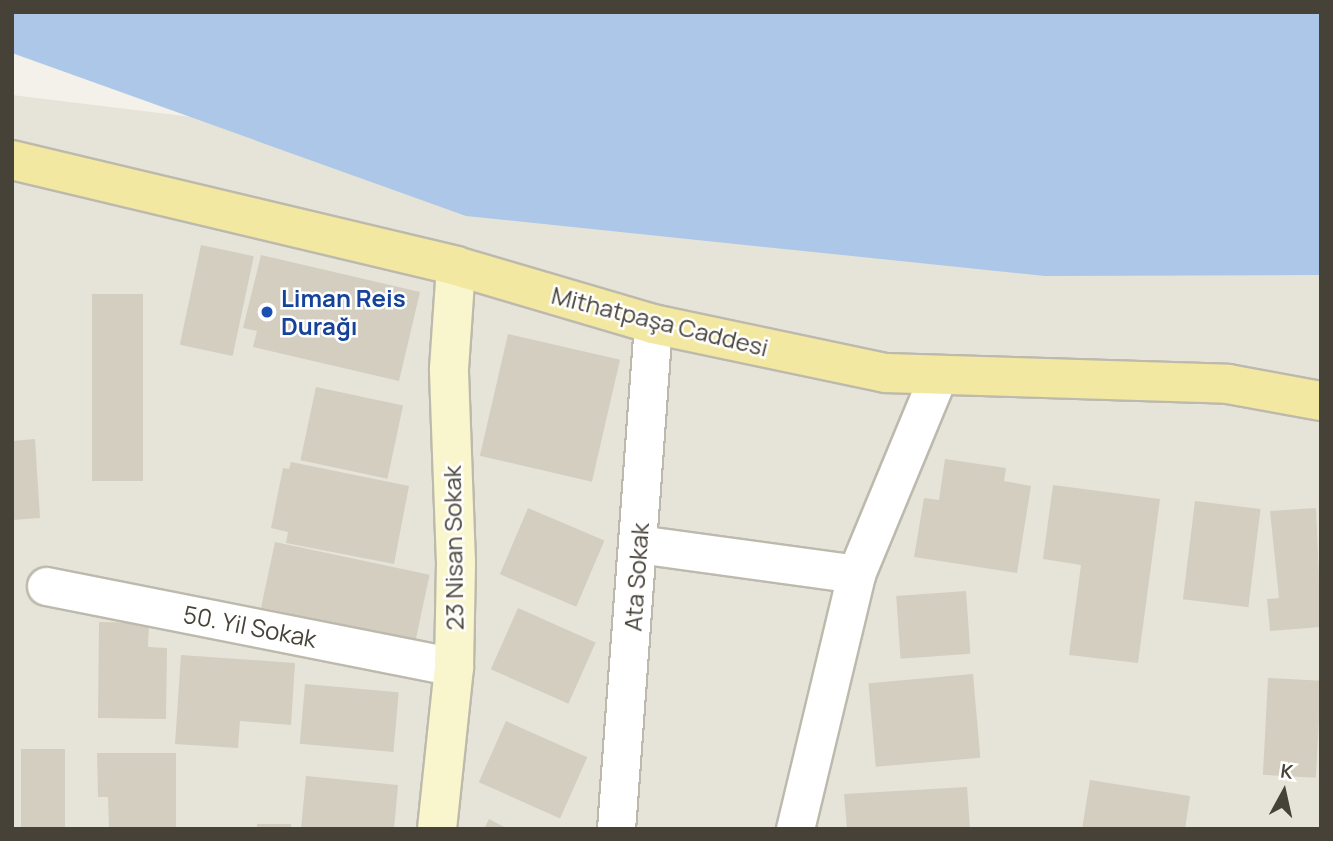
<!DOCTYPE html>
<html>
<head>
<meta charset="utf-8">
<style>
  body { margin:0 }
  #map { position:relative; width:1333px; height:841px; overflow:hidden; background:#f3f1e9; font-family:Manrope,sans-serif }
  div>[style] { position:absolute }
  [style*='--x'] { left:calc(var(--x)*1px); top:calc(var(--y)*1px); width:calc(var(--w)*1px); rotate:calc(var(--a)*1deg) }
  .residential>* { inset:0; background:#e6e4d8 }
  .water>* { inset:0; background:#adc7e8 }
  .building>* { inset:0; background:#d3cec0; transform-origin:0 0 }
  .roads { filter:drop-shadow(2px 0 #bdbaad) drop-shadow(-2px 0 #bdbaad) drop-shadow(0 2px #bdbaad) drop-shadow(0 -2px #bdbaad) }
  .street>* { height:37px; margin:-18.5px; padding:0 18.5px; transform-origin:18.5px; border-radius:18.5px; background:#fff }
  .secondary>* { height:38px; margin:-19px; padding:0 19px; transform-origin:19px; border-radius:19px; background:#f9f5cd }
  .primary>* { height:38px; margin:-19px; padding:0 19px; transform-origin:19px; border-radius:19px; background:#f3e8a2 }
  .dots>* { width:19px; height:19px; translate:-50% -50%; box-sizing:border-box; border:4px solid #fff; border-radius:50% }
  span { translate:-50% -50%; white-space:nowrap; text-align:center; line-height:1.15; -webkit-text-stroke:5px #fff; paint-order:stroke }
  .transit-label { font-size:24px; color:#164399; font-weight:700 }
  .left { translate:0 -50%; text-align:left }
  .street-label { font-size:24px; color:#464238 }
  .frame { position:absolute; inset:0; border:14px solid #464238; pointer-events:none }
  .north { position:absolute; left:1249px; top:757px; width:70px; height:70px; -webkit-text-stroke:5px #fff; paint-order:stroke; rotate:8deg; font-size:19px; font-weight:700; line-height:28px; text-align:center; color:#464238 }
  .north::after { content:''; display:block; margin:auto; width:24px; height:32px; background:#464238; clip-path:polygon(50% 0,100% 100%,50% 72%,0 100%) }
</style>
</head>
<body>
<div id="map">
  <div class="residential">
    <i style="clip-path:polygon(12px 95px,1321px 254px,1321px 829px,12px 829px)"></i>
  </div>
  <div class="water">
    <i style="clip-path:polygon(12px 12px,1321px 12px,1321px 275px,1045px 276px,466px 216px,12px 53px)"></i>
  </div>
  <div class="building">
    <i style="left:201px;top:245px;width:54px;height:102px;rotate:12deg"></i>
    <i style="clip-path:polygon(261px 255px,420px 292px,399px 381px,253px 347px,257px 331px,243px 328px)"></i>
    <i style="left:92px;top:294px;width:51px;height:187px"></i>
    <i style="left:508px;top:334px;width:115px;height:125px;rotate:13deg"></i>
    <i style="left:316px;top:387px;width:89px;height:75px;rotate:12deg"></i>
    <i style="clip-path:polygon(35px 439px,40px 518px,12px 520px,12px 441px)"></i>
    <i style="clip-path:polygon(945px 459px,1006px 468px,1004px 481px,1031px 486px,1017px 573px,914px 557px,924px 498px,939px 500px)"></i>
    <i style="clip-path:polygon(291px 462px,409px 486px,394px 564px,286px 543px,288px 532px,271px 528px,283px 468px,289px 469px)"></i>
    <i style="clip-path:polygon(1053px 485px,1160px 499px,1138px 663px,1069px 655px,1081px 565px,1043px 559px)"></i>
    <i style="left:1195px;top:501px;width:66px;height:99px;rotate:7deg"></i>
    <i style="left:528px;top:508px;width:83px;height:72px;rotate:23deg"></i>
    <i style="clip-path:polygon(1316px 508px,1321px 627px,1270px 631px,1267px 599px,1279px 598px,1270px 511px)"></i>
    <i style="left:275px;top:542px;width:158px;height:67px;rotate:12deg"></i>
    <i style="left:966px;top:591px;width:63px;height:70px;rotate:86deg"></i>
    <i style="left:518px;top:608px;width:85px;height:67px;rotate:24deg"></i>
    <i style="clip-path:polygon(99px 622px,149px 623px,148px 647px,167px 648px,166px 719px,98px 718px)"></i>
    <i style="clip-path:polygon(181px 655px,295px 663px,291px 725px,240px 721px,238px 748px,175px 744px)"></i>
    <i style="left:973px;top:674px;width:84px;height:105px;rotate:85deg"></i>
    <i style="left:1268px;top:678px;width:53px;height:97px;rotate:3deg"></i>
    <i style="left:305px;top:684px;width:94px;height:60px;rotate:5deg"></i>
    <i style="left:506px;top:721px;width:89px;height:67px;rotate:24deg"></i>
    <i style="left:21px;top:749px;width:44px;height:80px"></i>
    <i style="clip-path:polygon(97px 753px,176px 753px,176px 829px,109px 829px,108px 797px,98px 797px)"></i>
    <i style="clip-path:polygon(306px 776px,398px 785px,394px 829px,301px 829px)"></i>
    <i style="clip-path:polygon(1090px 780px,1190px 796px,1185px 829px,1082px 829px)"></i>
    <i style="clip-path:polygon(967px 787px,970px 829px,847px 829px,844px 794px)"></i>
    <i style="clip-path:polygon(489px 819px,508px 829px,484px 829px)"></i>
    <i style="left:257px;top:824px;width:34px;height:5px"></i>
  </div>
  <div class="roads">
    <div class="street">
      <i style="--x:638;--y:544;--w:220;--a:7.8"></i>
      <i style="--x:46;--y:586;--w:416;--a:11.2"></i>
      <i style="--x:616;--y:829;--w:506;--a:-85.81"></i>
      <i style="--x:795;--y:829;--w:262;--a:-76.5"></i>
      <i style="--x:856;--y:574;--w:214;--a:-67.5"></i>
    </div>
    <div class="secondary">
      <i style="--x:437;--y:829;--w:163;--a:-84"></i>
      <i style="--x:454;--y:667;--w:104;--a:-88.9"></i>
      <i style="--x:456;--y:563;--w:194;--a:-92.1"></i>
      <i style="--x:449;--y:369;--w:103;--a:-86.1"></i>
    </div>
    <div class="primary">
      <i style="--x:12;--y:160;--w:456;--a:13.4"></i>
      <i style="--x:456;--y:266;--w:205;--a:16.4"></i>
      <i style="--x:653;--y:324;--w:238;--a:11.9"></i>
      <i style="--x:886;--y:373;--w:342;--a:1.8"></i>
      <i style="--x:1228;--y:384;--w:95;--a:10.4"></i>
    </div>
  </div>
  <div class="dots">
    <i style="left:267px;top:312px;background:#1a4fb4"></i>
  </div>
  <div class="transit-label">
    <span class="left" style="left:281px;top:312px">Liman Reis<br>Durağı</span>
  </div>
  <div class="street-label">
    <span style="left:660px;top:321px;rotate:14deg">Mithatpaşa Caddesi</span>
    <span style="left:453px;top:548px;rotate:-91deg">23 Nisan Sokak</span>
    <span style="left:636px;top:577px;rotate:-86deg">Ata Sokak</span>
    <span style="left:250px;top:626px;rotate:11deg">50. Yil Sokak</span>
  </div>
  <div class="frame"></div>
  <div class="north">K</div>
</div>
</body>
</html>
